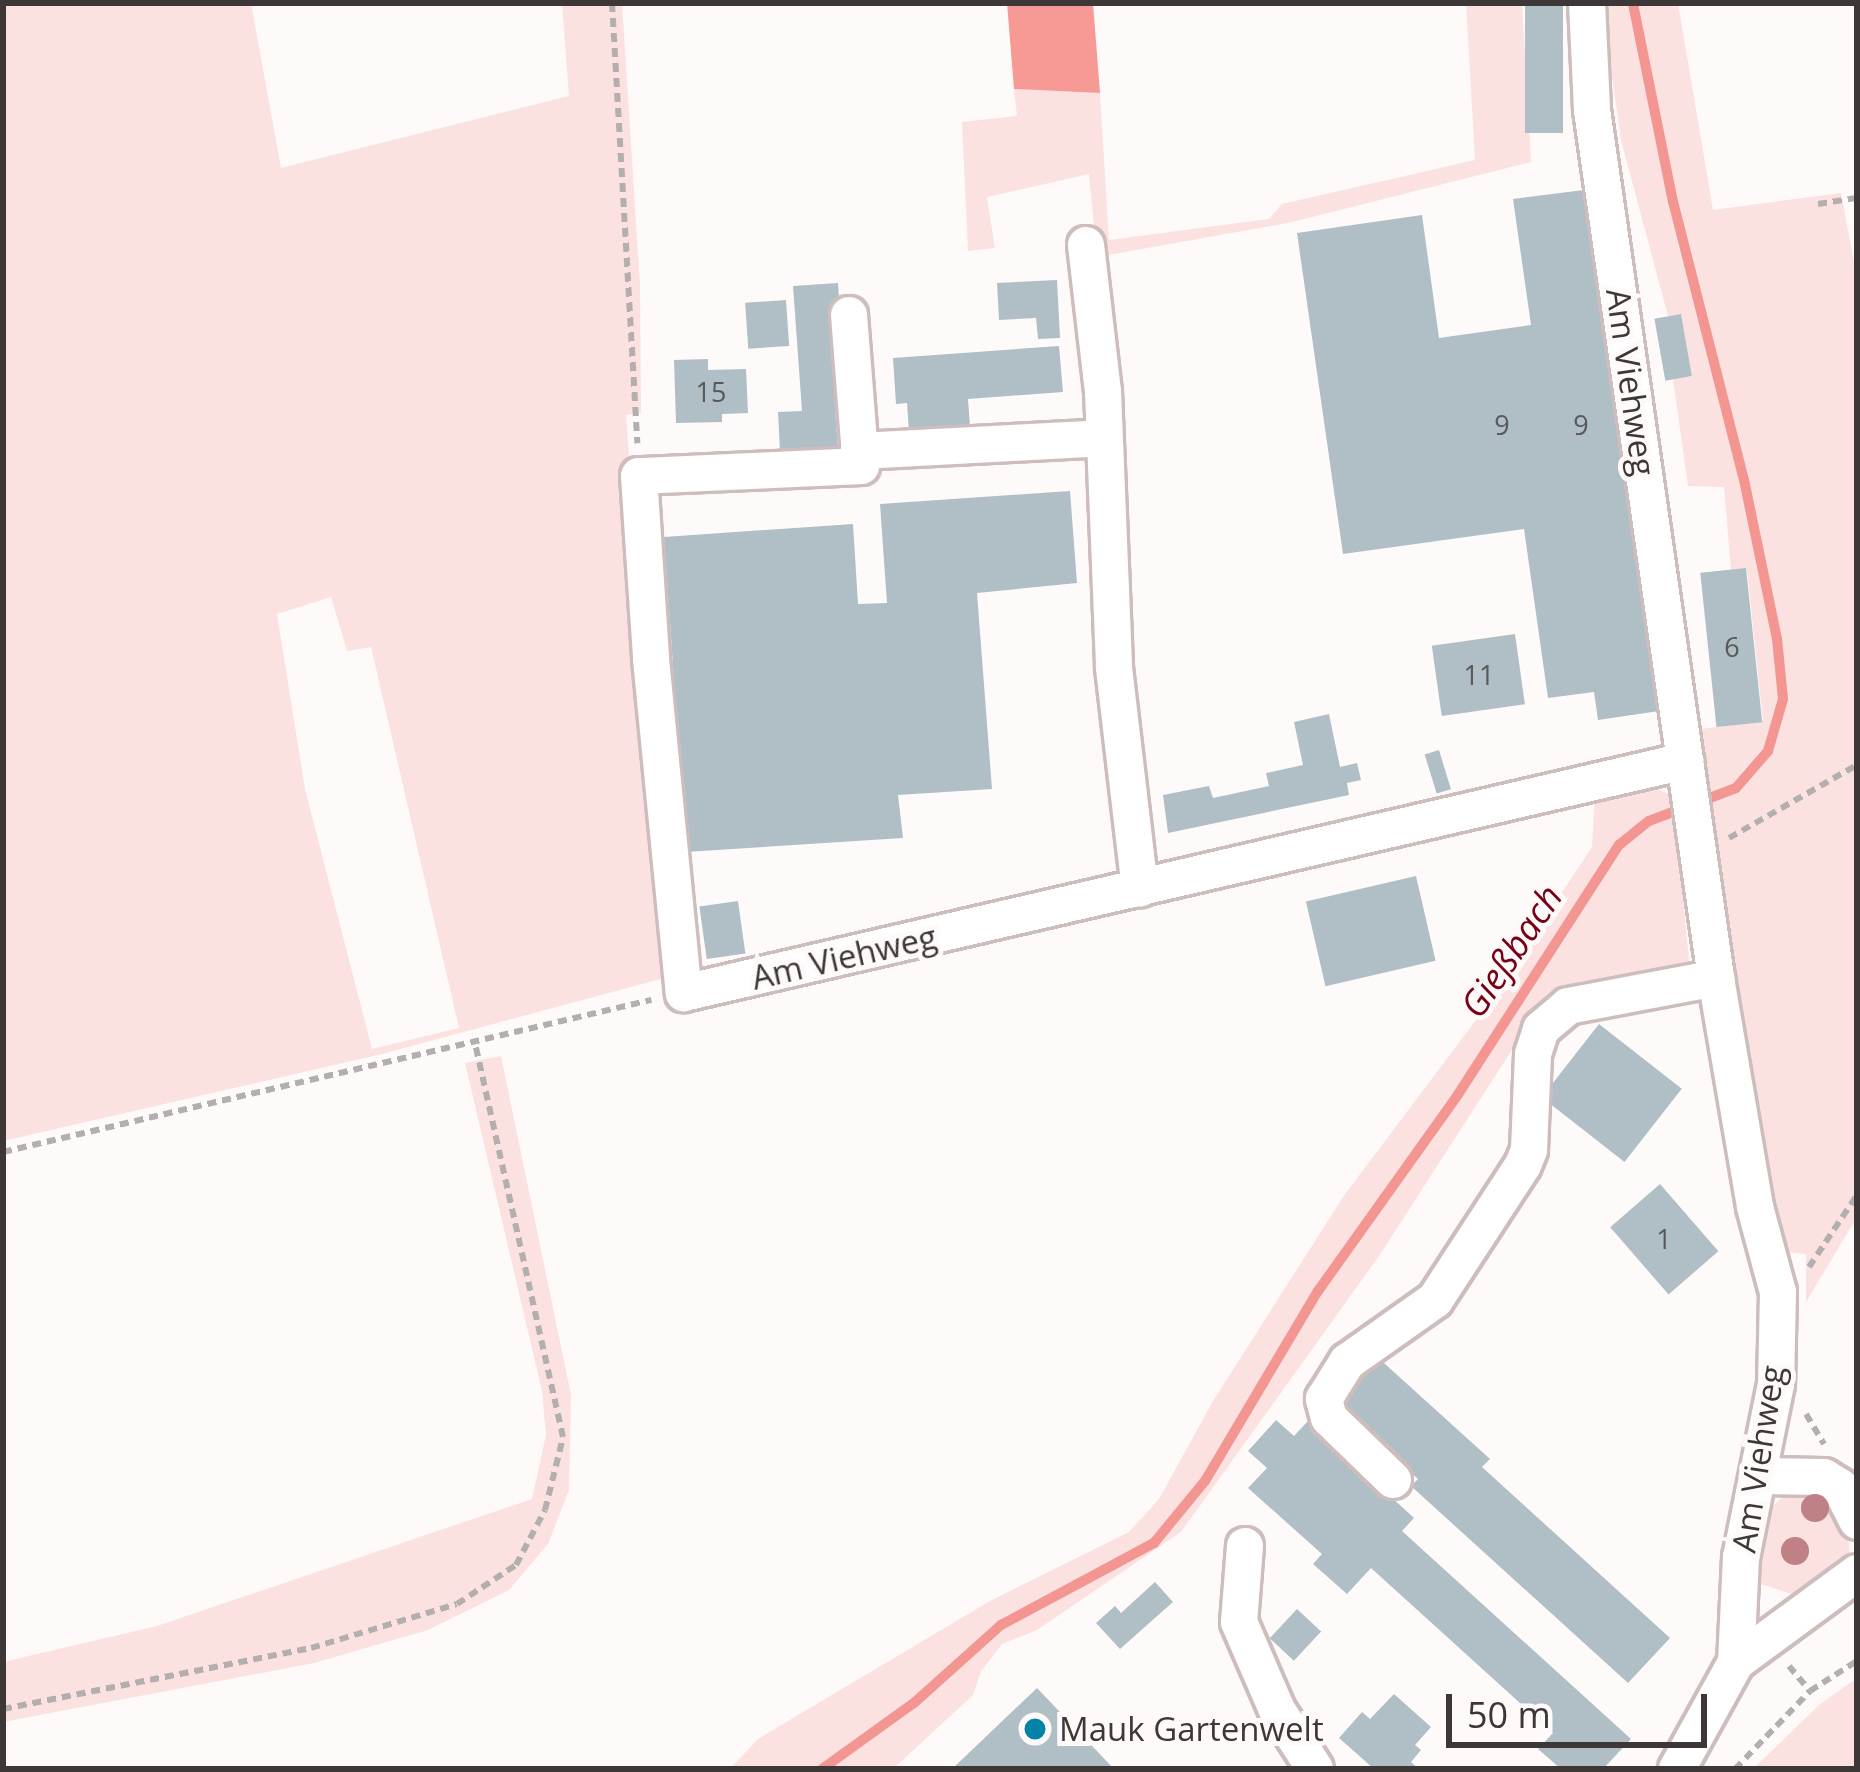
<!DOCTYPE html>
<html>
<head>
<meta charset="utf-8">
<style>
  body { margin:0 }
  #map { position:relative; width:1860px; height:1772px; overflow:hidden; background:#fefafa; font-family:"Open Sans",sans-serif }
  div>[style] { position:absolute }
  [style*='--x'] { left:calc(var(--x)*1px); top:calc(var(--y)*1px); width:calc(var(--w)*1px); rotate:calc(var(--a)*1deg) }
  .green>* { inset:0; background:#fbe1df }
  .forest>* { inset:0; background:#f79995 }
  .stream>* { height:10px; margin:-5px; padding:0 5px; transform-origin:5px; border-radius:5px; background:#f39591 }
  .building>* { inset:0; background:#b0bfc5; transform-origin:0 0 }
  .path>* { height:6px; margin-top:-3px; transform-origin:0; background:repeating-linear-gradient(90deg,#b4afaf 0 9px,transparent 0 15px) }
  .roads { filter:drop-shadow(3px 0 #cdbdbc) drop-shadow(-3px 0 #cdbdbc) drop-shadow(0 3px #cdbdbc) drop-shadow(0 -3px #cdbdbc) }
  .minor>* { height:36px; margin:-18px; padding:0 18px; transform-origin:18px; border-radius:18px; background:#fff }
  .trees>* { width:28px; height:28px; margin:-14px; border-radius:50%; background:#bf8185 }
  .dots>* { width:33px; height:33px; translate:-50% -50%; box-sizing:border-box; border:6px solid #fefafa; border-radius:50% }
  span { translate:-50% -50%; white-space:nowrap; text-align:center; line-height:1.15; -webkit-text-stroke:10px #fefafa; paint-order:stroke }
  .number-label { font-size:27px; color:#5a595a }
  .number-label span { -webkit-text-stroke-width:0 }
  .street-label { font-size:33px; color:#3e3737 }
  .poi-label { font-size:33px; color:#3e3737 }
  .left { translate:0 -50%; text-align:left }
  .water-label { font-size:36px; color:#770215; font-style:italic }
  .frame { position:absolute; inset:0; border:6px solid #3e3737; pointer-events:none }
  .scale { position:absolute; left:1446px; top:1694px; width:261px; height:54px; box-sizing:border-box; border:6px solid #3e3737; border-top:0; padding-left:15px; font-size:36px; line-height:42px; white-space:nowrap; color:#3e3737; -webkit-text-stroke:9px #fefafa; paint-order:stroke }
</style>
</head>
<body>
<div id="map">
  <div class="green">
    <i style="clip-path:polygon(evenodd,3px 3px,251px 3px,281px 168px,569px 96px,562px 3px,622px 3px,640px 285px,641px 413px,626px 415px,668px 977px,382px 1054px,3px 1141px,3px 3px,331px 597px,347px 651px,371px 647px,459px 1028px,372px 1049px,305px 789px,277px 614px,331px 597px)"></i>
    <i style="clip-path:polygon(1466px 3px,1522px 3px,1531px 162px,1288px 223px,1097px 257px,1089px 174px,987px 197px,995px 248px,968px 251px,962px 122px,1017px 116px,1014px 89px,1100px 93px,1109px 240px,1269px 219px,1282px 204px,1475px 160px)"></i>
    <i style="clip-path:polygon(1602px 3px,1678px 3px,1713px 210px,1841px 193px,1857px 278px,1857px 1217px,1806px 1302px,1806px 1254px,1784px 1252px,1753px 1130px,1711px 829px,1716px 826px,1704px 778px,1701px 729px,1763px 721px,1747px 569px,1731px 570px,1724px 487px,1688px 486px,1673px 379px,1692px 376px,1681px 315px,1668px 316px,1621px 140px)"></i>
    <i style="clip-path:polygon(1648px 785px,1673px 796px,1690px 970px,1539px 1008px,1379px 1256px,1181px 1532px,1037px 1630px,1002px 1644px,981px 1671px,973px 1695px,893px 1769px,730px 1769px,758px 1739px,990px 1601px,1129px 1532px,1159px 1499px,1213px 1401px,1343px 1197px,1488px 1004px,1592px 847px,1595px 792px)"></i>
    <i style="clip-path:polygon(501px 1056px,571px 1395px,569px 1490px,548px 1544px,509px 1590px,428px 1630px,314px 1663px,3px 1722px,3px 1662px,157px 1626px,532px 1499px,546px 1435px,542px 1391px,465px 1063px)"></i>
    <i style="clip-path:polygon(1789px 1491px,1831px 1494px,1849px 1532px,1850px 1559px,1791px 1594px,1761px 1584px,1756px 1561px,1773px 1506px)"></i>
    <i style="clip-path:polygon(1857px 1678px,1857px 1769px,1753px 1769px,1819px 1705px)"></i>
  </div>
  <div class="forest">
    <i style="clip-path:polygon(1007px 3px,1093px 3px,1100px 93px,1014px 89px)"></i>
  </div>
  <div class="stream">
    <i style="--x:822;--y:1769;--w:113;--a:-35.7"></i>
    <i style="--x:914;--y:1703;--w:117;--a:-41.9"></i>
    <i style="--x:1001;--y:1625;--w:174;--a:-28.2"></i>
    <i style="--x:1154;--y:1543;--w:80;--a:-50.6"></i>
    <i style="--x:1205;--y:1481;--w:221;--a:-59.3"></i>
    <i style="--x:1318;--y:1291;--w:239;--a:-54.5"></i>
    <i style="--x:1457;--y:1096;--w:299;--a:-57.2"></i>
    <i style="--x:1619;--y:845;--w:38;--a:-39"></i>
    <i style="--x:1649;--y:821;--w:93;--a:-20.8"></i>
    <i style="--x:1736;--y:788;--w:49;--a:-49.1"></i>
    <i style="--x:1768;--y:751;--w:54;--a:-73.9"></i>
    <i style="--x:1783;--y:699;--w:60;--a:-95.7"></i>
    <i style="--x:1777;--y:639;--w:158;--a:-101.7"></i>
    <i style="--x:1745;--y:484;--w:291;--a:-104.3"></i>
    <i style="--x:1673;--y:202;--w:203;--a:-101.4"></i>
  </div>
  <div class="building">
    <i style="left:1525px;top:3px;width:38px;height:130px"></i>
    <i style="clip-path:polygon(1584px 190px,1633px 539px,1642px 537px,1666px 710px,1598px 720px,1594px 692px,1548px 698px,1524px 529px,1343px 554px,1297px 233px,1422px 215px,1439px 338px,1531px 325px,1513px 199px)"></i>
    <i style="clip-path:polygon(1057px 280px,1060px 338px,1038px 339px,1036px 318px,999px 320px,997px 283px)"></i>
    <i style="clip-path:polygon(838px 283px,846px 408px,835px 409px,838px 447px,780px 451px,778px 412px,802px 411px,793px 286px)"></i>
    <i style="left:786px;top:300px;width:46px;height:41px;rotate:86deg"></i>
    <i style="left:1681px;top:314px;width:63px;height:27px;rotate:80deg"></i>
    <i style="clip-path:polygon(1059px 346px,1063px 392px,968px 399px,970px 427px,909px 432px,907px 403px,896px 404px,893px 358px)"></i>
    <i style="clip-path:polygon(708px 359px,708px 370px,746px 369px,748px 413px,722px 414px,722px 422px,676px 423px,674px 360px)"></i>
    <i style="clip-path:polygon(1070px 491px,1077px 583px,977px 593px,992px 789px,898px 795px,903px 838px,686px 852px,664px 537px,853px 524px,858px 604px,887px 603px,880px 504px)"></i>
    <i style="left:1746px;top:568px;width:155px;height:46px;rotate:84deg"></i>
    <i style="left:1515px;top:634px;width:71px;height:84px;rotate:82deg"></i>
    <i style="clip-path:polygon(1329px 714px,1340px 767px,1357px 763px,1361px 780px,1347px 783px,1349px 795px,1168px 833px,1163px 795px,1209px 786px,1213px 798px,1269px 786px,1266px 773px,1303px 765px,1294px 722px)"></i>
    <i style="left:1439px;top:750px;width:41px;height:15px;rotate:73deg"></i>
    <i style="left:1416px;top:876px;width:87px;height:113px;rotate:77deg"></i>
    <i style="left:738px;top:901px;width:53px;height:39px;rotate:82deg"></i>
    <i style="left:1599px;top:1024px;width:105px;height:93px;rotate:38deg"></i>
    <i style="left:1660px;top:1184px;width:89px;height:66px;rotate:49deg"></i>
    <i style="clip-path:polygon(1374px 1354px,1490px 1459px,1482px 1467px,1670px 1638px,1628px 1683px,1411px 1486px,1418px 1479px,1332px 1401px)"></i>
    <i style="clip-path:polygon(1276px 1420px,1294px 1436px,1308px 1421px,1414px 1518px,1402px 1531px,1631px 1739px,1603px 1769px,1561px 1769px,1538px 1749px,1553px 1733px,1371px 1568px,1347px 1594px,1313px 1564px,1322px 1554px,1248px 1488px,1267px 1468px,1248px 1451px)"></i>
    <i style="clip-path:polygon(1155px 1582px,1173px 1602px,1120px 1649px,1096px 1623px,1115px 1606px,1121px 1613px)"></i>
    <i style="left:1297px;top:1609px;width:33px;height:40px;rotate:43deg"></i>
    <i style="clip-path:polygon(1037px 1688px,1114px 1769px,952px 1769px)"></i>
    <i style="clip-path:polygon(1394px 1694px,1431px 1727px,1415px 1745px,1421px 1750px,1411px 1762px,1419px 1769px,1374px 1769px,1339px 1738px,1362px 1712px,1370px 1719px)"></i>
  </div>
  <div class="path">
    <i style="--x:612;--y:3;--w:441;--a:86.7"></i>
    <i style="--x:1818;--y:204;--w:39;--a:-9"></i>
    <i style="--x:1729;--y:838;--w:147;--a:-29.7"></i>
    <i style="--x:3;--y:1152;--w:666;--a:-13.2"></i>
    <i style="--x:1809;--y:1267;--w:87;--a:-56.3"></i>
    <i style="--x:1806;--y:1414;--w:35;--a:59"></i>
    <i style="--x:1789;--y:1666;--w:33;--a:50"></i>
    <i style="--x:3;--y:1709;--w:314;--a:-11.2"></i>
    <i style="--x:311;--y:1648;--w:152;--a:-16.8"></i>
    <i style="--x:457;--y:1604;--w:71;--a:-33.5"></i>
    <i style="--x:516;--y:1565;--w:62;--a:-62.2"></i>
    <i style="--x:545;--y:1510;--w:75;--a:-76.1"></i>
    <i style="--x:563;--y:1437;--w:403;--a:-102.6"></i>
    <i style="--x:1735;--y:1769;--w:108;--a:-46.1"></i>
    <i style="--x:1810;--y:1691;--w:56;--a:-32.6"></i>
  </div>
  <div class="roads">
    <div class="minor">
      <i style="--x:1587;--y:3;--w:107;--a:87.3"></i>
      <i style="--x:1592;--y:110;--w:877;--a:81.87"></i>
      <i style="--x:1716;--y:978;--w:232;--a:80.3"></i>
      <i style="--x:1755;--y:1207;--w:88;--a:74.9"></i>
      <i style="--x:1778;--y:1292;--w:92;--a:91.2"></i>
      <i style="--x:1776;--y:1384;--w:177;--a:101.4"></i>
      <i style="--x:1741;--y:1557;--w:105;--a:92.7"></i>
      <i style="--x:1086;--y:245;--w:147;--a:83.4"></i>
      <i style="--x:1103;--y:391;--w:277;--a:87.7"></i>
      <i style="--x:1114;--y:668;--w:222;--a:83.3"></i>
      <i style="--x:849;--y:315;--w:151;--a:85.5"></i>
      <i style="--x:861;--y:466;--w:222;--a:177.4"></i>
      <i style="--x:639;--y:476;--w:183;--a:86.2"></i>
      <i style="--x:651;--y:659;--w:336;--a:84.4"></i>
      <i style="--x:684;--y:993;--w:1028;--a:-13.05"></i>
      <i style="--x:859;--y:451;--w:244;--a:-3"></i>
      <i style="--x:1761;--y:1476;--w:63;--a:0.9"></i>
      <i style="--x:1824;--y:1477;--w:19;--a:32"></i>
      <i style="--x:1840;--y:1487;--w:38;--a:63"></i>
      <i style="--x:1393;--y:1480;--w:89;--a:-135.9"></i>
      <i style="--x:1329;--y:1418;--w:20;--a:-105"></i>
      <i style="--x:1324;--y:1399;--w:44;--a:-58.1"></i>
      <i style="--x:1347;--y:1362;--w:108;--a:-35.2"></i>
      <i style="--x:1435;--y:1300;--w:161;--a:-56.9"></i>
      <i style="--x:1523;--y:1165;--w:16;--a:-68"></i>
      <i style="--x:1529;--y:1150;--w:96;--a:-87.6"></i>
      <i style="--x:1533;--y:1054;--w:26;--a:-72"></i>
      <i style="--x:1541;--y:1029;--w:35;--a:-40"></i>
      <i style="--x:1568;--y:1006;--w:151;--a:-10.7"></i>
      <i style="--x:1245;--y:1546;--w:76;--a:94.5"></i>
      <i style="--x:1239;--y:1622;--w:96;--a:66.6"></i>
      <i style="--x:1277;--y:1710;--w:70;--a:57.2"></i>
      <i style="--x:1677;--y:1769;--w:122;--a:-61.1"></i>
      <i style="--x:1736;--y:1662;--w:150;--a:-36.3"></i>
    </div>
  </div>
  <div class="trees">
    <i style="left:1815px;top:1508px"></i>
    <i style="left:1795px;top:1551px"></i>
  </div>
  <div class="dots">
    <i style="left:1035px;top:1729px;background:#0282a7"></i>
  </div>
  <div class="number-label">
    <span style="left:711px;top:392px">15</span>
    <span style="left:1502px;top:425px">9</span>
    <span style="left:1581px;top:425px">9</span>
    <span style="left:1732px;top:647px">6</span>
    <span style="left:1479px;top:675px">11</span>
    <span style="left:1664px;top:1239px">1</span>
  </div>
  <div class="street-label">
    <span style="left:1631px;top:382px;rotate:82deg">Am Viehweg</span>
    <span style="left:844px;top:957px;rotate:-13deg">Am Viehweg</span>
    <span style="left:1758px;top:1459px;rotate:-81deg">Am Viehweg</span>
  </div>
  <div class="poi-label">
    <span class="left" style="left:1059px;top:1729px">Mauk Gartenwelt</span>
  </div>
  <div class="water-label">
    <span style="left:1511px;top:951px;rotate:-56deg">Gießbach</span>
  </div>
  <div class="frame"></div>
  <div class="scale">50 m</div>
</div>
</body>
</html>
